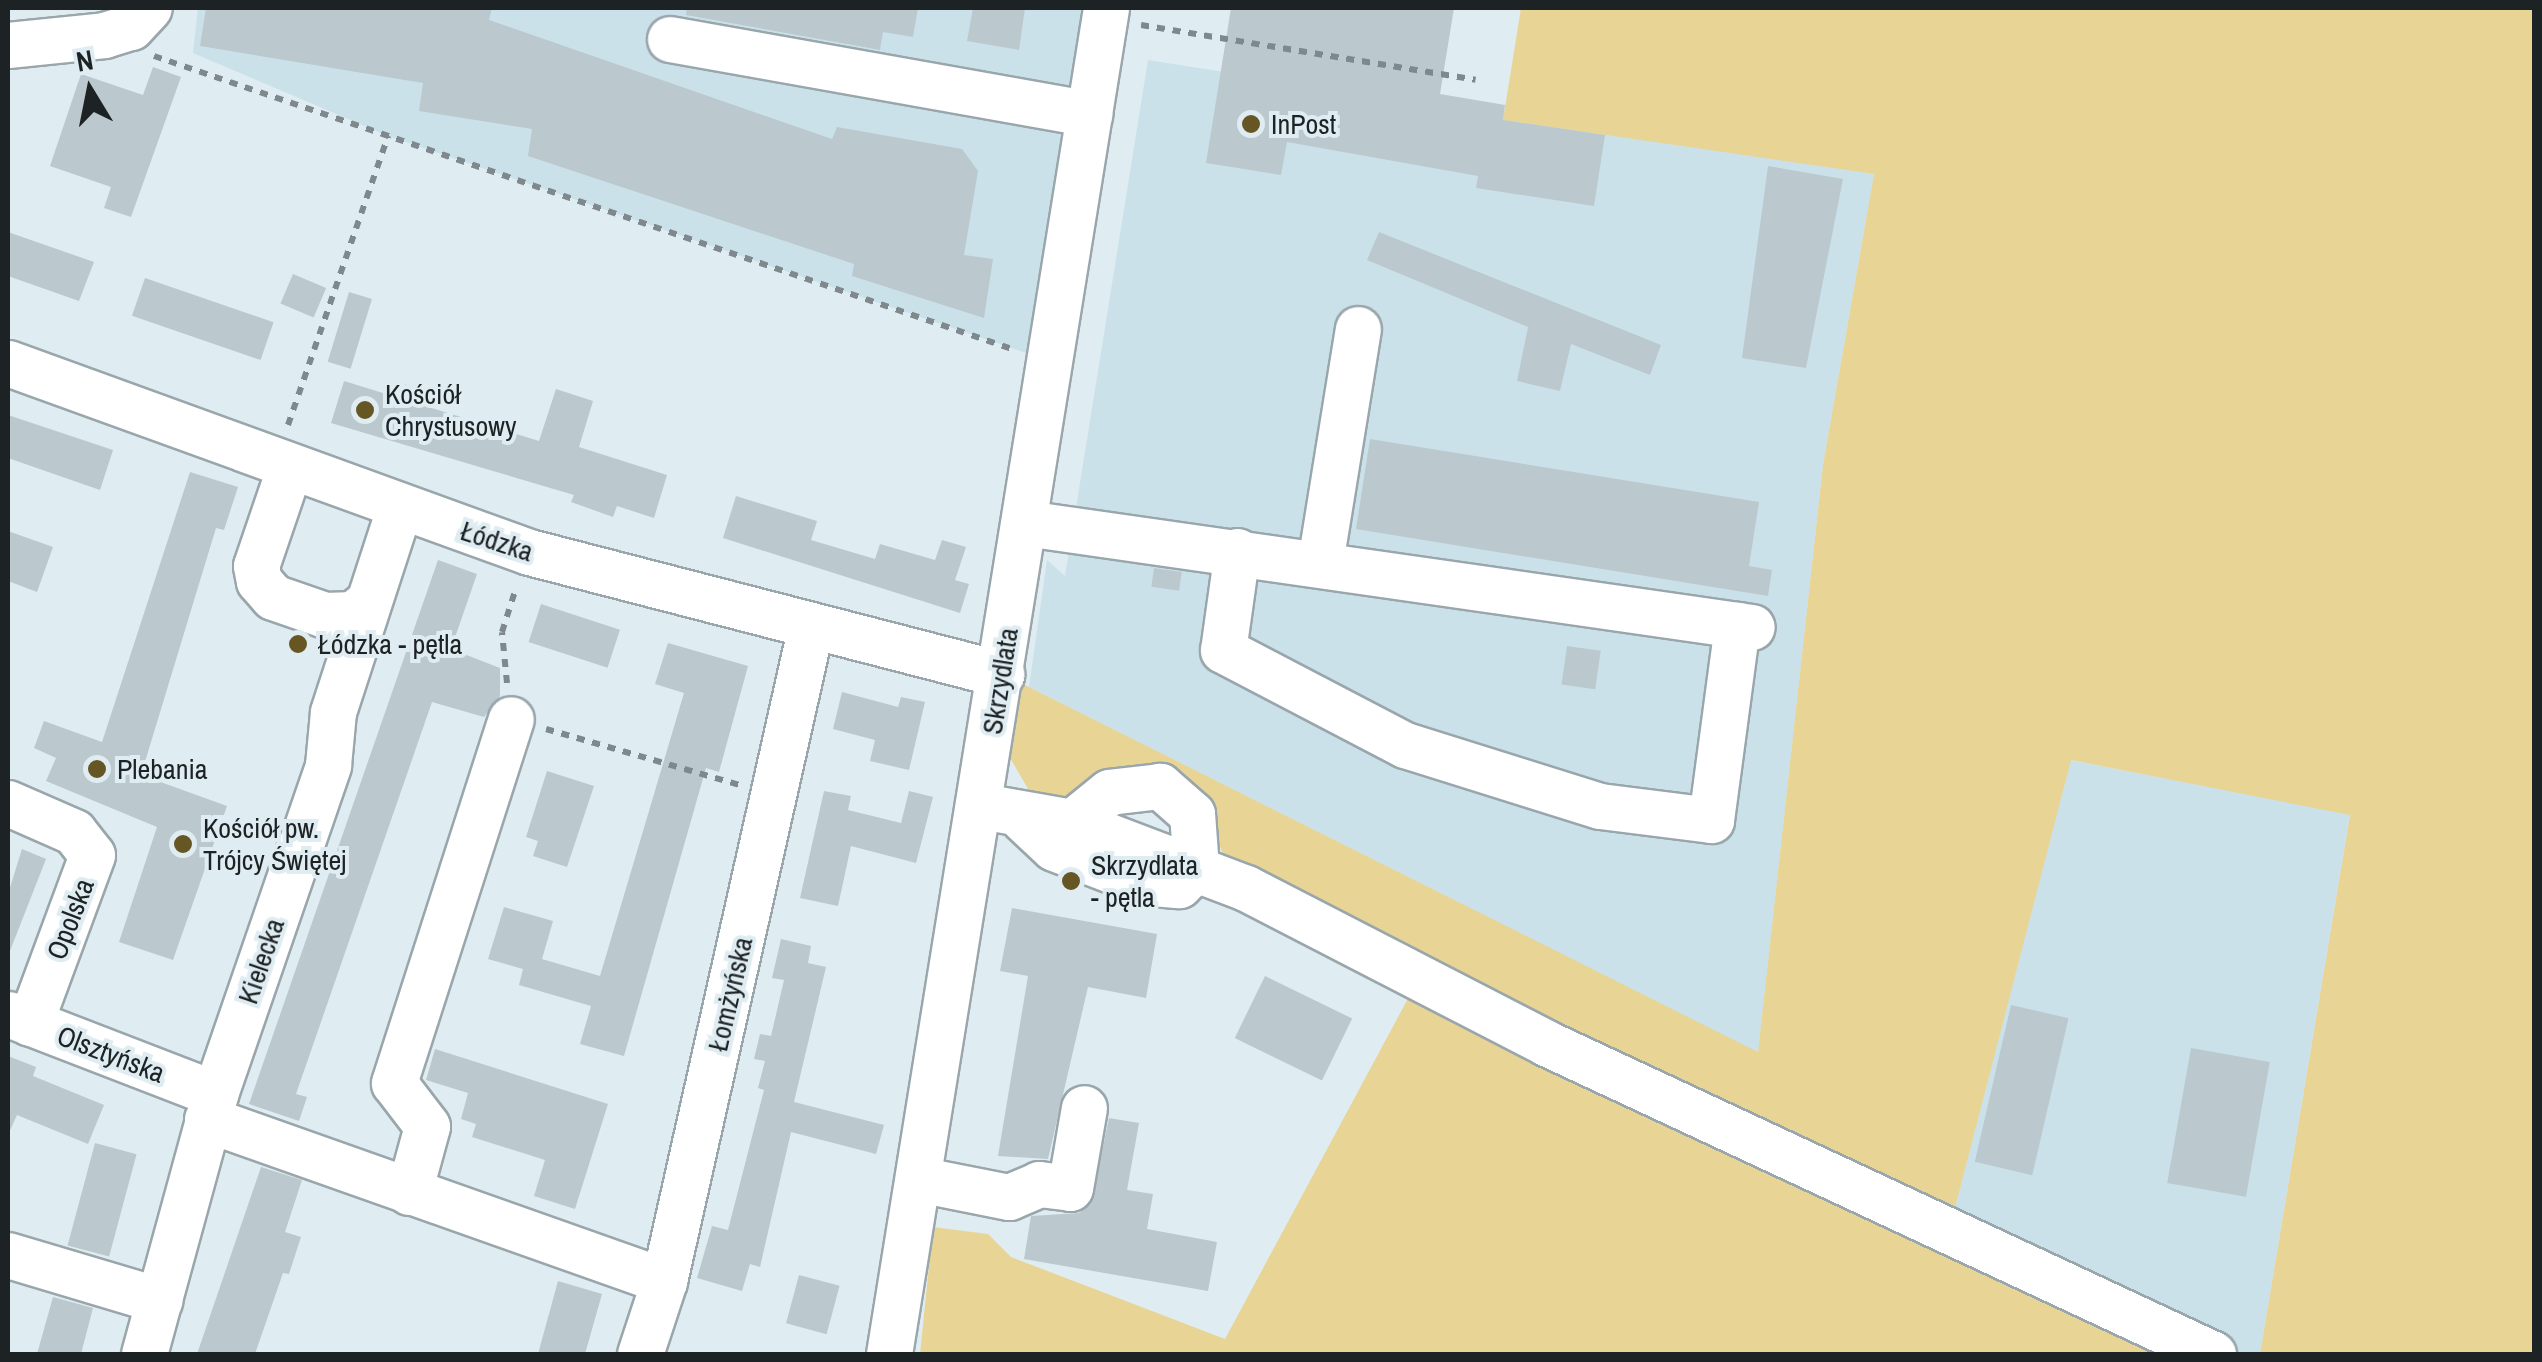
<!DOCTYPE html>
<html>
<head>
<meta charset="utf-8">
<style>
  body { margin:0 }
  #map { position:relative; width:2542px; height:1362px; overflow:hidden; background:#dfedf2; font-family:"Archivo Narrow",sans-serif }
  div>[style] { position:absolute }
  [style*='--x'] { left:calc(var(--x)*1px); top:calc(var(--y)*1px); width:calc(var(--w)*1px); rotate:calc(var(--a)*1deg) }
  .built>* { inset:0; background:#cbe1ea }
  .green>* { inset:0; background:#e8d495 }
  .building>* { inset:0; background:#bbc8ce; transform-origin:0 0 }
  .path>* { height:6px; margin-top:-3px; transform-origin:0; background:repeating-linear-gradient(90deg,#7f888c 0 8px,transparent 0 16px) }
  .roads { filter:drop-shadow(2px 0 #99a6ab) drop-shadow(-2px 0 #99a6ab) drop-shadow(0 2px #99a6ab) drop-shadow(0 -2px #99a6ab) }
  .minor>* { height:45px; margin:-22.5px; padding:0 22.5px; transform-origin:22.5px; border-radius:22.5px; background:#fff }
  .dots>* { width:28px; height:28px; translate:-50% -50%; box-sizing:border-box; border:5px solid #dfedf2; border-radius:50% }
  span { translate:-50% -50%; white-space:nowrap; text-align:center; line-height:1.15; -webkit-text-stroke:8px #dfedf2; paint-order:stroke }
  .poi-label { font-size:28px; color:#1d2224 }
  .left { translate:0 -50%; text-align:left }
  .street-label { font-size:28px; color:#1d2224 }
  .frame { position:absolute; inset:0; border:10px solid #1d2224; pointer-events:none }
  .north { position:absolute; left:40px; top:40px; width:100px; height:100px; -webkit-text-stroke:8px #dfedf2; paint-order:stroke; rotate:350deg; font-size:28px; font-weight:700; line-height:40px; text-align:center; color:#1d2224 }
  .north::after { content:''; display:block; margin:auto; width:35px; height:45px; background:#1d2224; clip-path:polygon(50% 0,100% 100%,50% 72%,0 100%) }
</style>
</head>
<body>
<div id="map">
  <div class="built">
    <i style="clip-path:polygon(198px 8px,1083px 8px,1026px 353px,388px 136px,193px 53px)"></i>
    <i style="clip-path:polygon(1148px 60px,1874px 174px,1823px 465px,1758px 1053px,1029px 687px,1047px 560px,1065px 576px)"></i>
    <i style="clip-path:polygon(2070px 760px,2350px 814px,2260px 1354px,2213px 1354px,1949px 1231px)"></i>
  </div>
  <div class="green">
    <i style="clip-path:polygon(1521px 8px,2534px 8px,2534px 1354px,2260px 1354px,2350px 815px,2071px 760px,1949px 1231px,2213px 1354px,920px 1354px,933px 1227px,988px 1234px,1011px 1257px,1225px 1339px,1419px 978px,1227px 866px,1208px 812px,1030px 792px,1010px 758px,1017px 681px,1758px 1052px,1823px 465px,1874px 174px,1503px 120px)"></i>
  </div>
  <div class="building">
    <i style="clip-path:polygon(206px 8px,492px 8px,489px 20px,832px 139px,837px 127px,962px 149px,978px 171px,964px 255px,993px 259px,984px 318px,852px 276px,854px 264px,528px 156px,532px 129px,419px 111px,423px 83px,200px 46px)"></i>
    <i style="clip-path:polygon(687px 8px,918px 8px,913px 37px,883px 32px,880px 50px,686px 15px)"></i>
    <i style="clip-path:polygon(973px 8px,1025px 8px,1019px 50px,967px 41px)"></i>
    <i style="clip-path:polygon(1231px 8px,1454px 8px,1440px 94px,1505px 105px,1503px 120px,1605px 135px,1594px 206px,1476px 188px,1478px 176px,1287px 142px,1281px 175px,1206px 163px)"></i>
    <i style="clip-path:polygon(153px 67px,181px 77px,131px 217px,104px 208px,111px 187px,50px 166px,81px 74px,143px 95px)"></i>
    <i style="clip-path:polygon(1768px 166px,1843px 179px,1806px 368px,1742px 358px)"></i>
    <i style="clip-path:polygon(8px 232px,94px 262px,79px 301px,8px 276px)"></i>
    <i style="clip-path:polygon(1379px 232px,1661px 345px,1650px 375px,1571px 344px,1560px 391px,1517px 381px,1528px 327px,1367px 260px)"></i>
    <i style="left:293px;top:274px;width:36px;height:32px;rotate:23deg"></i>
    <i style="left:145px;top:278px;width:136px;height:40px;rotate:19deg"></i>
    <i style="left:349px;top:292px;width:24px;height:73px;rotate:17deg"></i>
    <i style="clip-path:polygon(344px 381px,399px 398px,404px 384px,429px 392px,425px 406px,539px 441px,556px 389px,593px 401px,579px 447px,667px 475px,654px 518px,617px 506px,613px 517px,571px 502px,574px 495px,331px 423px)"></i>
    <i style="clip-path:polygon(8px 415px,113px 450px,100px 490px,8px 458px)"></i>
    <i style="clip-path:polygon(1370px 439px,1759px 502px,1749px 566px,1772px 570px,1768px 596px,1356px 529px)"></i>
    <i style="clip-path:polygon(190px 472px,238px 487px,224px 530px,216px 528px,141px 775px,227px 806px,173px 960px,119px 942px,157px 827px,46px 781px,56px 758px,34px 748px,44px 721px,102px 742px)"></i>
    <i style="clip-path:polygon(736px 496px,817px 521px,811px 540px,875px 559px,880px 544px,935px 560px,942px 540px,966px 547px,955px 580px,969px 584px,960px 613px,723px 538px)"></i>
    <i style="clip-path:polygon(8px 531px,53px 547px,37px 592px,8px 581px)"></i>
    <i style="clip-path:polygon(438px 560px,477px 574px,451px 649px,500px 668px,500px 696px,484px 717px,432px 702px,296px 1094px,307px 1097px,299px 1121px,249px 1104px)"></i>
    <i style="left:1154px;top:568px;width:28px;height:19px;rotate:8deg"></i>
    <i style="left:541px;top:604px;width:83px;height:40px;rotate:18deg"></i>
    <i style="clip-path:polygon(668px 643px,748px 666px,719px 772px,706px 768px,624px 1056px,580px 1044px,591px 1006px,519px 985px,523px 969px,488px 959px,504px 907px,553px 921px,542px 959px,600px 976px,684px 693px,655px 684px)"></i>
    <i style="left:1567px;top:646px;width:34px;height:39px;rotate:8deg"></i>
    <i style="clip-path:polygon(842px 692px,898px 707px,901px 697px,925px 702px,909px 770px,870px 761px,875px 740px,833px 729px)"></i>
    <i style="clip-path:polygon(547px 771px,594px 786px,567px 867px,533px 856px,538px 841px,526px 837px)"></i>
    <i style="clip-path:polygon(824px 791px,851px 796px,848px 810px,901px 823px,909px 791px,933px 797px,916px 863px,851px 846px,838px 906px,800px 898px)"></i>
    <i style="clip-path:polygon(22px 849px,46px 859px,8px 956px,8px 894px)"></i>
    <i style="clip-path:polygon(1012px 908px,1157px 934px,1146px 998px,1088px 987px,1048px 1159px,998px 1156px,1028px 976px,1000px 971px)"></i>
    <i style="clip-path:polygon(781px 939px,811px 946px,808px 963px,826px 967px,794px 1102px,884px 1125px,876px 1154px,791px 1132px,760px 1267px,750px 1264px,742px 1291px,697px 1278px,712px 1226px,728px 1230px,764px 1090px,758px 1088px,765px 1061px,754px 1059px,760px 1034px,771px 1036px,784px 980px,772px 978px)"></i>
    <i style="left:1265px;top:976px;width:97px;height:69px;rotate:26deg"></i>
    <i style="left:2011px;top:1005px;width:59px;height:161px;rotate:13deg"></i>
    <i style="left:2191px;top:1048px;width:80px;height:137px;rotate:10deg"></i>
    <i style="clip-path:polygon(435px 1049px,608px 1104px,575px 1209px,534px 1196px,545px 1160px,472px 1137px,476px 1124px,461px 1119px,468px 1093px,426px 1080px)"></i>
    <i style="clip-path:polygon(8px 1056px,36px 1067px,33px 1076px,104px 1105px,88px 1144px,17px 1115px,8px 1135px)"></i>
    <i style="clip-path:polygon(1109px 1118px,1139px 1123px,1127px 1190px,1153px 1194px,1147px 1229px,1217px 1242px,1208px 1291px,1024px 1259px,1031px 1216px,1079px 1213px,1091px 1204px)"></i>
    <i style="left:95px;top:1143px;width:43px;height:106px;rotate:15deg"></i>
    <i style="clip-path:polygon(261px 1167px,302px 1180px,285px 1232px,301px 1237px,289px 1274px,283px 1273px,255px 1354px,197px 1354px)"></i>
    <i style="left:799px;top:1275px;width:42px;height:50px;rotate:15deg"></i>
    <i style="clip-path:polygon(558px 1281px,602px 1294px,585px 1354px,538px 1354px)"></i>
    <i style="clip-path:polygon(53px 1297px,93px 1308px,81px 1354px,37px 1354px)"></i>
  </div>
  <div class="path">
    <i style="--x:1141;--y:25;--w:339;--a:9.3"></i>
    <i style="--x:154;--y:56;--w:907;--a:18.85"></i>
    <i style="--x:288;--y:425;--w:306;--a:-70.9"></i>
    <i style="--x:507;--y:683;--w:51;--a:-95.6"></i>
    <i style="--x:502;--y:632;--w:46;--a:-72.3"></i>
    <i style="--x:546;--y:729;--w:202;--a:16.1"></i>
  </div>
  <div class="roads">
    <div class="minor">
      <i style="--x:670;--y:39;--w:426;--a:10.1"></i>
      <i style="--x:8;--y:45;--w:97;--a:-5.9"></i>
      <i style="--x:104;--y:35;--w:28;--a:-17"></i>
      <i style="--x:131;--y:27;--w:26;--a:-47"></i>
      <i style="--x:8;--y:363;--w:554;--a:19.94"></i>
      <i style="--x:529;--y:552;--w:488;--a:14.5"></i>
      <i style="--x:289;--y:469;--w:102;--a:108.8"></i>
      <i style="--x:256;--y:566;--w:15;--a:79"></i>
      <i style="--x:259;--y:581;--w:21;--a:49"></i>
      <i style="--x:273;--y:597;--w:55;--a:19.1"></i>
      <i style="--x:325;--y:615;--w:28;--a:-2"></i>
      <i style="--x:353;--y:614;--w:19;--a:-39"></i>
      <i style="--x:1025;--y:523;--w:734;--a:8.14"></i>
      <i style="--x:1237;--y:551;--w:100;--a:98"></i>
      <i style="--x:1223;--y:650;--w:205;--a:27.6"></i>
      <i style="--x:1405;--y:745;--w:204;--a:17.4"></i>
      <i style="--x:1600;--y:806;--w:112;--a:7.2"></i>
      <i style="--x:1711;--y:820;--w:197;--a:-82.4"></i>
      <i style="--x:1320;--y:563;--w:237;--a:-80.8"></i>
      <i style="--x:8;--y:803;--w:72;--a:23.7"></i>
      <i style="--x:74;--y:832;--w:29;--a:52"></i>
      <i style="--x:92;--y:855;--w:179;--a:110.3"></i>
      <i style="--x:981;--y:806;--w:92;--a:10"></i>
      <i style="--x:1072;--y:822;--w:186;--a:20.8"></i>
      <i style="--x:1246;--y:888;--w:338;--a:27.3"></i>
      <i style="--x:1546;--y:1043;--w:736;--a:25"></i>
      <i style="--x:1023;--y:819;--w:42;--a:43.1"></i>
      <i style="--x:1054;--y:848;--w:94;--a:21.1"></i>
      <i style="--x:1142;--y:882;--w:37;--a:5"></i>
      <i style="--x:1179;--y:885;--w:24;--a:-45"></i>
      <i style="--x:1196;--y:868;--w:54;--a:-94.2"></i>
      <i style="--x:1192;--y:814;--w:43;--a:-138.8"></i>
      <i style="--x:1160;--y:786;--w:51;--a:173.3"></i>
      <i style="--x:1109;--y:792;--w:48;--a:141"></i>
      <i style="--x:8;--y:1014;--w:222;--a:21.1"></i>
      <i style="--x:207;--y:1119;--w:485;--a:19.5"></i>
      <i style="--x:918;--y:1179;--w:93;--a:11.2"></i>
      <i style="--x:1009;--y:1197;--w:33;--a:-23"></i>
      <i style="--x:1039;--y:1184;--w:31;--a:7"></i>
      <i style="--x:1070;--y:1188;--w:81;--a:-80.1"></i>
      <i style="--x:409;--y:1192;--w:68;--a:-74.7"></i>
      <i style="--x:427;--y:1126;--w:54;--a:-127.5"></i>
      <i style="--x:394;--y:1083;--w:382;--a:-72.2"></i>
      <i style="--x:8;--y:1255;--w:158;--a:16.6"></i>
      <i style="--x:144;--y:1354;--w:270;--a:-74.7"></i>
      <i style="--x:215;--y:1094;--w:348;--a:-71"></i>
      <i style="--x:328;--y:765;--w:53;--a:-84.6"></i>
      <i style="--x:333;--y:712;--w:213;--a:-72"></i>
      <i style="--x:640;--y:1354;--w:77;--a:-71.8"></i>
      <i style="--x:664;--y:1281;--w:667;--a:-77.36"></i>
      <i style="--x:889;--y:1354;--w:1363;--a:-80.84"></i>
    </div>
  </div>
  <div class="dots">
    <i style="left:1251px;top:124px;background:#665624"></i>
    <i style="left:365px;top:410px;background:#665624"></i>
    <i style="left:298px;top:644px;background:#665624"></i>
    <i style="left:97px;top:769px;background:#665624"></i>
    <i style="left:183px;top:844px;background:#665624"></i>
    <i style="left:1071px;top:881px;background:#665624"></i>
  </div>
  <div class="poi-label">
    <span class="left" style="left:1271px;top:124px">InPost</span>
    <span class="left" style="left:385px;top:410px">Kościół<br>Chrystusowy</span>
    <span class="left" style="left:318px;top:644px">Łódzka - pętla</span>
    <span class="left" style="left:117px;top:769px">Plebania</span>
    <span class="left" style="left:203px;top:844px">Kościół pw.<br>Trójcy Świętej</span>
    <span class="left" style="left:1091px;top:881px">Skrzydlata<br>- pętla</span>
  </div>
  <div class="street-label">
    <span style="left:497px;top:541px;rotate:18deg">Łódzka</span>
    <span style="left:1000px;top:681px;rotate:-81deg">Skrzydlata</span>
    <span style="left:70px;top:919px;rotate:-69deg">Opolska</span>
    <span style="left:261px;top:961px;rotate:-71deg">Kielecka</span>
    <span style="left:730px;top:994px;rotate:-77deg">Łomżyńska</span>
    <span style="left:111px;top:1054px;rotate:21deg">Olsztyńska</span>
  </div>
  <div class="frame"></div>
  <div class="north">N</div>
</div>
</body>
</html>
